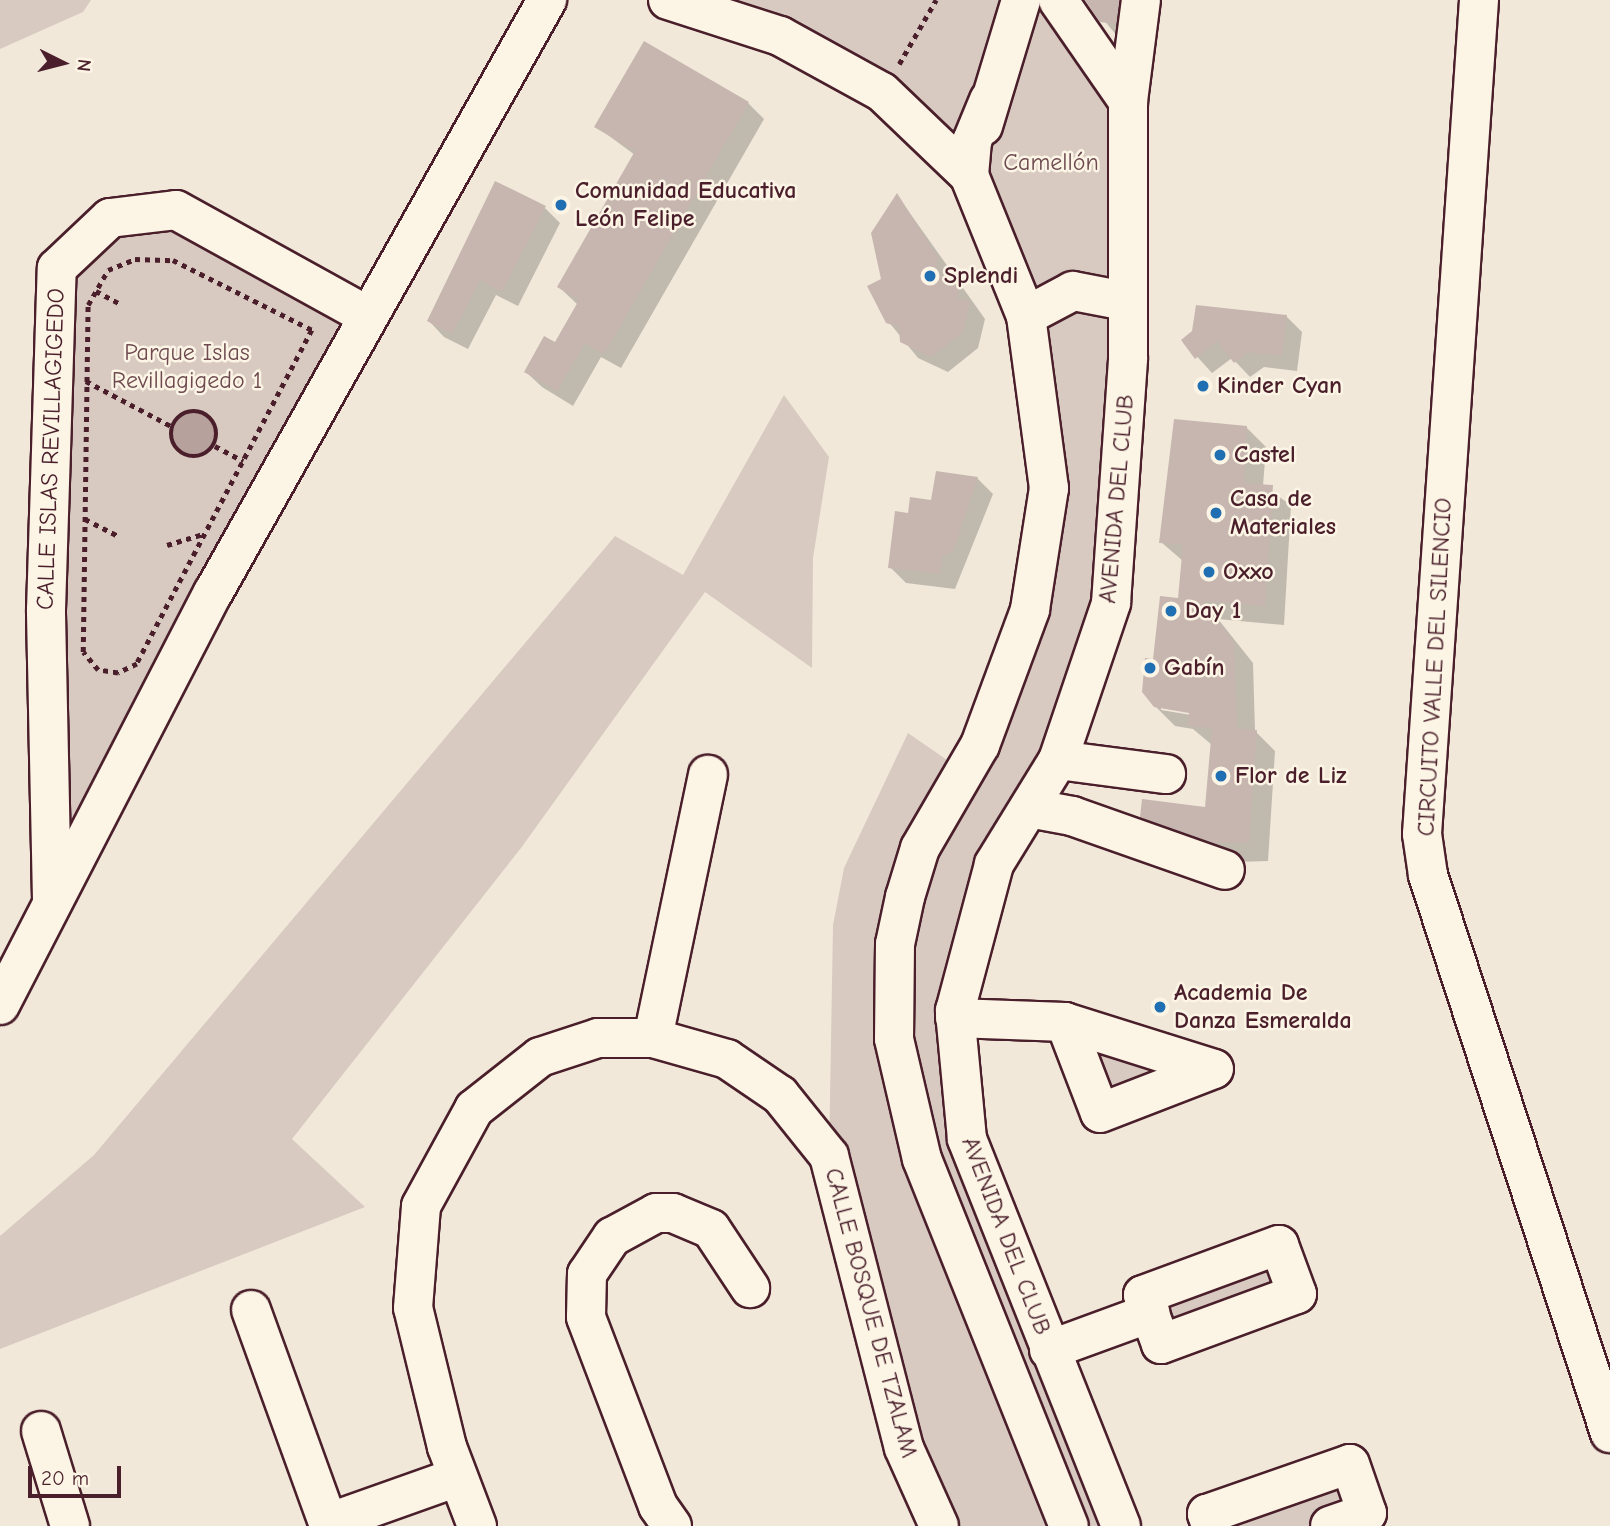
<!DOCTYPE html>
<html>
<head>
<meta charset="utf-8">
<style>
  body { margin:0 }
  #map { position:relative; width:1610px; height:1526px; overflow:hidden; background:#f1e8da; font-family:"Comic Neue",sans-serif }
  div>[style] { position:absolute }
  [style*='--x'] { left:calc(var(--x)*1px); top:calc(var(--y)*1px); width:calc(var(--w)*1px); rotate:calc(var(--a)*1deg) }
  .green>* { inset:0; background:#d8cac0; transform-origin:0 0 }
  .water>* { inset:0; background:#b6a19c }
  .round { border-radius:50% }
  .shadow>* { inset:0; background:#0003 }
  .building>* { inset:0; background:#c7b6af }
  .path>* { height:4.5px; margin-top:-2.25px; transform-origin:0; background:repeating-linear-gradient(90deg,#4a1f2b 0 5px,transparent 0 10px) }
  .path>.ring { margin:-2.25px; padding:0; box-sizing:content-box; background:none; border:4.5px solid #4a1f2b; border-radius:50% }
  .roads { filter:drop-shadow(2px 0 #4a1f2b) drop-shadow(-2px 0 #4a1f2b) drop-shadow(0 2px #4a1f2b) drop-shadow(0 -2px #4a1f2b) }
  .minor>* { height:38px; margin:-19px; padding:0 19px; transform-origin:19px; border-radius:19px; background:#fcf5e5 }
  .dots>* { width:19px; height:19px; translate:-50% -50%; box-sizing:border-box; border:4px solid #fcf5e5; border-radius:50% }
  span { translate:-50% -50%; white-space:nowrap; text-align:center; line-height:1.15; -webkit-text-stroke:5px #fcf5e5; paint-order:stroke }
  .park-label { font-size:24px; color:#6e4a50 }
  .poi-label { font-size:24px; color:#4a1f2b; font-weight:700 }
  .left { translate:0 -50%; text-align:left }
  .street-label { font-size:24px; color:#4a1f2b }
  .north { position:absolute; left:28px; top:28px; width:70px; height:70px; -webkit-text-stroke:5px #fcf5e5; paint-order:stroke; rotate:96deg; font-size:19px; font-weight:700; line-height:28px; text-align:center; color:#4a1f2b }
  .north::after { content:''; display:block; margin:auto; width:24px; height:32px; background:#4a1f2b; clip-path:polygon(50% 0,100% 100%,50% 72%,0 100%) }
  .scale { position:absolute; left:28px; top:1466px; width:93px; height:32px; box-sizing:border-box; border:4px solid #4a1f2b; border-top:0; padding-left:9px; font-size:21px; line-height:24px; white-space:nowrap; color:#4a1f2b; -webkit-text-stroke:5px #fcf5e5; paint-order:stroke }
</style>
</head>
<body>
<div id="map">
  <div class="green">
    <i style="clip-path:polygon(0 0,91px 0,83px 12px,0 49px)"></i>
    <i style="clip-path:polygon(669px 0,1019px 0,970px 141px,929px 132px)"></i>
    <i style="clip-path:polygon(1023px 0,1053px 0,1107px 67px,1125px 299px,1026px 312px,979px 142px)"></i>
    <i style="clip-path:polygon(176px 210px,368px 316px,52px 906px,57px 268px,110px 218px)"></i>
    <i style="clip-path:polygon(1125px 301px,1111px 603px,994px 864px,956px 1076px,1121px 1526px,919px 1526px,829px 1156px,833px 925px,844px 868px,908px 733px,963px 771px,1036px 589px,1027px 316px)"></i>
    <i style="clip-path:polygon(784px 395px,829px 457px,813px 558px,812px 668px,705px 592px,521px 848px,292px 1139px,365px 1207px,0 1349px,0 1236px,94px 1155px,615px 536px,683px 575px)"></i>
    <i style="clip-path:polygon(1065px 1022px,1214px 1069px,1100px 1113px)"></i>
    <i style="left:1279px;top:1245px;width:52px;height:145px;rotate:70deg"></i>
    <i style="clip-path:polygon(1350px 1464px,1367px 1513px,1330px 1526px,1211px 1526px)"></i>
  </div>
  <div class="water">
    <i class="round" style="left:171px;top:411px;width:46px;height:46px"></i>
  </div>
  <div class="shadow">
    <i style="clip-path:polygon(1087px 0,1118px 0,1134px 16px,1118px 37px)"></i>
    <i style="clip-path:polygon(748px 103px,764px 119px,621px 368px,601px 357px,573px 406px,542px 387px,526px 372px,556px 344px,578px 305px,559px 287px,635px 155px,597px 127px)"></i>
    <i style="clip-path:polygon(897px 195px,985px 319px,978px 348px,948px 372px,918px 358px,888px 321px,883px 280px)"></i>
    <i style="clip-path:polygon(545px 208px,560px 223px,518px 306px,496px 295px,468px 349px,444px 337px,429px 321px)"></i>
    <i style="clip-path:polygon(1286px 316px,1302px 332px,1297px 371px,1264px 367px,1250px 377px,1232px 358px,1212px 373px,1183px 341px)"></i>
    <i style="clip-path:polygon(evenodd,1247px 428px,1266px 447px,1263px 486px,1291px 505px,1284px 625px,1218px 619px,1253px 663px,1255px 731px,1275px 751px,1268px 861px,1235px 862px,1161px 835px,1141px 816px,1206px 809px,1212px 745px,1193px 729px,1175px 726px,1155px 706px,1155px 661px,1180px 600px,1183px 561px,1161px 542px,1247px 428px,1161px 707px,1198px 713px,1197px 716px,1161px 710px,1161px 707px)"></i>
    <i style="clip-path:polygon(977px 478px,993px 494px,955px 589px,906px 583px,890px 567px,910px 515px)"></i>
  </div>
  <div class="building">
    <i style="clip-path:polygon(1085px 0,1119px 0,1116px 24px,1100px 22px)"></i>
    <i style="clip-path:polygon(644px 41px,749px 102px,604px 354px,585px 343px,557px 391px,524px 372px,544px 336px,555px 342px,579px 300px,557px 287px,635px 151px,594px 127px)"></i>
    <i style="clip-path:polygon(495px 181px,546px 206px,502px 292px,480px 280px,452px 334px,427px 321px)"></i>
    <i style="clip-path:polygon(897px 193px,938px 258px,934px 275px,961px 281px,957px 298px,970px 301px,963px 332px,931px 357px,900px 342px,899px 327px,886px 323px,867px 286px,881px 279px,871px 233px)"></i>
    <i style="clip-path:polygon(1196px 305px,1287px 315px,1282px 356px,1248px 352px,1234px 363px,1217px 341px,1195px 359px,1181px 340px,1192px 331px)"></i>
    <i style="clip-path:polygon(1174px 419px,1247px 426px,1244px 483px,1273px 485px,1265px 606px,1202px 601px,1234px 642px,1237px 729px,1257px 730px,1249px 843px,1215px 843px,1140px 817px,1142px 799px,1205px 807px,1212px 728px,1188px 726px,1189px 713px,1154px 707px,1142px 692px,1145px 658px,1153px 659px,1160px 596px,1178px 598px,1183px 544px,1159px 543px)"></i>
    <i style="clip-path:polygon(936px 471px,978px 477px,953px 552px,943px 555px,940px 574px,888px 568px,895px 511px,908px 513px,910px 497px,931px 500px)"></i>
  </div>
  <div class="path">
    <i style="--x:899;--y:64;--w:74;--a:-60"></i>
    <i style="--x:135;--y:259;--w:38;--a:2"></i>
    <i style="--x:173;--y:260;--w:156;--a:26.7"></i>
    <i style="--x:312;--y:330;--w:377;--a:117.7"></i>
    <i style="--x:137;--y:664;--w:21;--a:155"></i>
    <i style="--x:118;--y:673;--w:20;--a:-171"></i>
    <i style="--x:98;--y:670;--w:23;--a:-130"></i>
    <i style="--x:83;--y:652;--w:347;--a:-89.2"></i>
    <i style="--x:88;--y:305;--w:40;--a:-60.3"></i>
    <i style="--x:108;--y:270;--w:29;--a:-22"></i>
    <i style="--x:96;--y:291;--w:27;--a:28"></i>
    <i style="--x:86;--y:381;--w:96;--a:27.9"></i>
    <i class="ring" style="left:171px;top:411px;width:41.5px;height:41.5px"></i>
    <i style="--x:215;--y:446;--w:32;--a:28"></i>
    <i style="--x:85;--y:519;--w:38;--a:27"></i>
    <i style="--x:167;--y:545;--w:39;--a:-17"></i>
  </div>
  <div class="roads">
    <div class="minor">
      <i style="--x:668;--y:0;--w:118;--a:17.8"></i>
      <i style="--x:780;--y:36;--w:116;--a:28.8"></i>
      <i style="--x:882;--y:92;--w:120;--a:43.7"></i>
      <i style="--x:1058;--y:0;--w:123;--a:55.3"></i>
      <i style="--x:1479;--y:0;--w:836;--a:93.91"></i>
      <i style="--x:1422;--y:834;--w:41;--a:81.7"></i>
      <i style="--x:1428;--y:875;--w:587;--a:71.94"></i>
      <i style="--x:989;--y:100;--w:44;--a:112.5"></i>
      <i style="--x:972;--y:141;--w:34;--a:95"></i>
      <i style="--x:969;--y:175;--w:152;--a:68"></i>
      <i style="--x:1026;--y:316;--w:174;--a:82.4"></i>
      <i style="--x:1049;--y:488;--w:123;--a:98.9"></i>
      <i style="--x:1030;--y:610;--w:144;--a:110.3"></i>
      <i style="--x:980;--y:745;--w:119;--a:120.2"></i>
      <i style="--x:920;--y:848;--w:51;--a:107"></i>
      <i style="--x:905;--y:897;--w:48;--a:102"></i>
      <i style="--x:895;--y:944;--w:95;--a:90.6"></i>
      <i style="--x:894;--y:1039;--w:123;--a:76.9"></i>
      <i style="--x:922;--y:1159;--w:395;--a:68.2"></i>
      <i style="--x:983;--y:126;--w:132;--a:-73.2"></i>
      <i style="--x:1026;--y:316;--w:53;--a:-28"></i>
      <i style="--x:1073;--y:291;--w:53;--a:10.9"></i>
      <i style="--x:1058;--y:760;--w:109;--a:7.4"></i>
      <i style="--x:1029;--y:808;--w:44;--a:10.5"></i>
      <i style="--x:1072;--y:816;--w:162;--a:19.4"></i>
      <i style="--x:52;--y:900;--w:290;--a:-91.2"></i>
      <i style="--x:46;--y:610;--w:342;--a:-88.2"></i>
      <i style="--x:57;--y:268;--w:73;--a:-43.3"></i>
      <i style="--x:110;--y:218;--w:66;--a:-6.9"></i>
      <i style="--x:176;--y:210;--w:219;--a:28.9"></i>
      <i style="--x:0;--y:1005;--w:464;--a:-62.7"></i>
      <i style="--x:213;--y:593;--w:681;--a:-60.61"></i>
      <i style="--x:955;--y:1018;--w:110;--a:2.1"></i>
      <i style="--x:1065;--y:1022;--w:156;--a:17.5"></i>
      <i style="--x:1065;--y:1022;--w:97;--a:69"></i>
      <i style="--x:1100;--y:1113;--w:122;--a:-21.1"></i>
      <i style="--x:653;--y:1038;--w:269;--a:-78.2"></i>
      <i style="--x:1279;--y:1245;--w:52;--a:69.8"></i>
      <i style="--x:1297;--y:1294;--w:145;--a:159.8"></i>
      <i style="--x:1161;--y:1344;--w:52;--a:-110.2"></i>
      <i style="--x:1143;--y:1295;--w:145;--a:-20.2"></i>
      <i style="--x:251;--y:1310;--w:230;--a:70.1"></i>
      <i style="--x:1049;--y:1350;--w:108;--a:-20.1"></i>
      <i style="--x:41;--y:1431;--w:99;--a:73"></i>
      <i style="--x:328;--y:1523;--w:137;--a:-19.6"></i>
      <i style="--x:477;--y:1526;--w:85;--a:-110.8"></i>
      <i style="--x:447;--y:1447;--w:143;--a:-103.7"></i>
      <i style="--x:413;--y:1308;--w:102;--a:-85.5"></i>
      <i style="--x:421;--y:1206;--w:111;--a:-61.3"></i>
      <i style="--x:474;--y:1109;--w:84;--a:-38.2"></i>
      <i style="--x:540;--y:1057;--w:61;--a:-18.1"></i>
      <i style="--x:598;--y:1038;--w:55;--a:0"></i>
      <i style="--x:653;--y:1038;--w:77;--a:15.8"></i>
      <i style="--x:727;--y:1059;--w:64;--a:34.2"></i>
      <i style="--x:780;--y:1095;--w:78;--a:51.2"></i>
      <i style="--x:829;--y:1156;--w:301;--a:75.6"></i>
      <i style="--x:904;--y:1448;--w:85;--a:65.8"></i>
      <i style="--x:672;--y:1526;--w:24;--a:-125"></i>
      <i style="--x:658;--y:1506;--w:202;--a:-110.9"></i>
      <i style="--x:586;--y:1317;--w:43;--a:-88.7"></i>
      <i style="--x:587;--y:1274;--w:45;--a:-56"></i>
      <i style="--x:612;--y:1237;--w:50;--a:-28.6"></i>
      <i style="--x:656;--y:1213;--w:17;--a:0"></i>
      <i style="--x:673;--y:1213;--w:41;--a:22.8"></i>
      <i style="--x:711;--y:1229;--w:71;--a:56.5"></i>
      <i style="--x:1121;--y:1526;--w:417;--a:-111.7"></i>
      <i style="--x:967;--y:1139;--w:129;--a:-95.4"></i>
      <i style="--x:955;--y:1011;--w:152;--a:-75.1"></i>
      <i style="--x:994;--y:864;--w:122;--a:-58.4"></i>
      <i style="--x:1058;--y:760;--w:166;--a:-71.3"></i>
      <i style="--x:1111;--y:603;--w:246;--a:-86"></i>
      <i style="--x:1128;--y:358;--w:257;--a:-90"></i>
      <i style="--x:1128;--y:101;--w:102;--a:-82.7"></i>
      <i style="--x:1211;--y:1526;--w:13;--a:-108"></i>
      <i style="--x:1207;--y:1514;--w:151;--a:-19.3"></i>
      <i style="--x:1350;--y:1464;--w:52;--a:70.9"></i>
      <i style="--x:1367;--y:1513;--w:39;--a:161"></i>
    </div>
  </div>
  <div class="dots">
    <i style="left:561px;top:205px;background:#1f6fb2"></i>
    <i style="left:930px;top:276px;background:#1f6fb2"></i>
    <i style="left:1203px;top:386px;background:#1f6fb2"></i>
    <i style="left:1220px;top:455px;background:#1f6fb2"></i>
    <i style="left:1216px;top:513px;background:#1f6fb2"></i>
    <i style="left:1209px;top:572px;background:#1f6fb2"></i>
    <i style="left:1171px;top:611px;background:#1f6fb2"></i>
    <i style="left:1150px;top:668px;background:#1f6fb2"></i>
    <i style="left:1221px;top:776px;background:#1f6fb2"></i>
    <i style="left:1160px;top:1007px;background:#1f6fb2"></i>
  </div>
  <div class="park-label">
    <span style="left:1051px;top:163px">Camellón</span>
    <span style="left:187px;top:367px">Parque Islas<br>Revillagigedo 1</span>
  </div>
  <div class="poi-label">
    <span class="left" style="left:575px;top:205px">Comunidad Educativa<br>León Felipe</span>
    <span class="left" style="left:944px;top:276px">Splendi</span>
    <span class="left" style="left:1217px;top:386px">Kinder Cyan</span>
    <span class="left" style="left:1234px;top:455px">Castel</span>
    <span class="left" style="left:1230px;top:513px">Casa de<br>Materiales</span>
    <span class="left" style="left:1223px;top:572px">Oxxo</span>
    <span class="left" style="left:1185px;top:611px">Day 1</span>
    <span class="left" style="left:1164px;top:668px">Gabín</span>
    <span class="left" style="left:1235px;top:776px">Flor de Liz</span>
    <span class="left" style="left:1174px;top:1007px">Academia De<br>Danza Esmeralda</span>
  </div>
  <div class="street-label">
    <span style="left:51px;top:449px;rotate:-88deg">CALLE ISLAS REVILLAGIGEDO</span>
    <span style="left:1117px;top:499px;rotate:-85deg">AVENIDA DEL CLUB</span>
    <span style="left:1435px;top:667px;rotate:-87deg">CIRCUITO VALLE DEL SILENCIO</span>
    <span style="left:1006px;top:1236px;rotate:69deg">AVENIDA DEL CLUB</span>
    <span style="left:871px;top:1313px;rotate:75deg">CALLE BOSQUE DE TZALAM</span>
  </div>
  <div class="north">N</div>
  <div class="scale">20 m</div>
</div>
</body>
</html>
